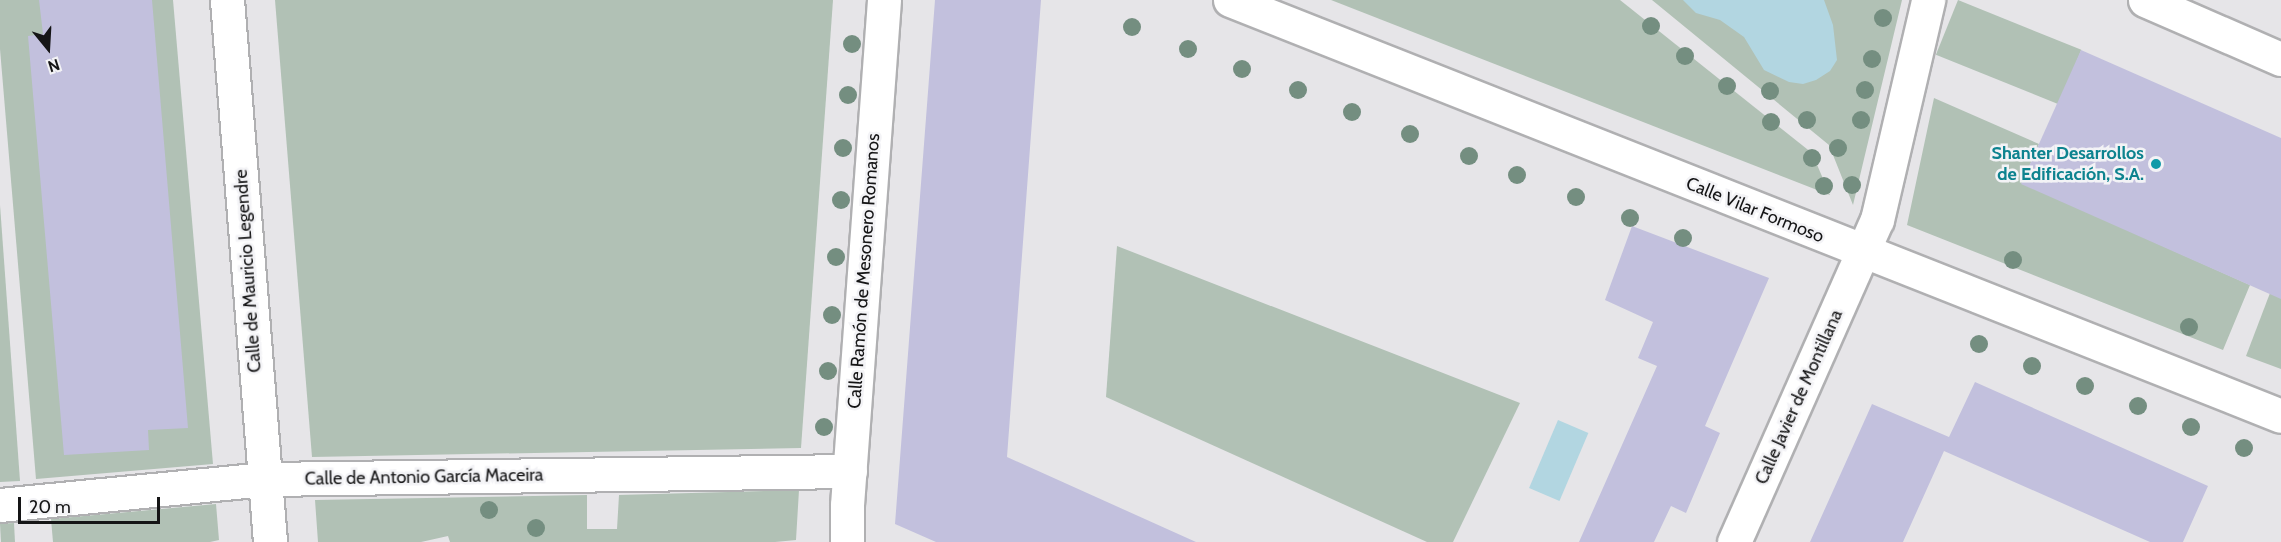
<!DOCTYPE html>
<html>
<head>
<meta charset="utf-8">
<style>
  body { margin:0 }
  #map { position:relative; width:2281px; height:542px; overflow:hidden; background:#e6e5e8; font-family:Cabin,sans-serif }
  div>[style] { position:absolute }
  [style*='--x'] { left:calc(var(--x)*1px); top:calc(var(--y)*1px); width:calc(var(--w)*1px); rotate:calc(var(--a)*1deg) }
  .green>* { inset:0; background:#b1c1b5; transform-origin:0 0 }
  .water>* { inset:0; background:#b2d6e1; transform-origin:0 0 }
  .building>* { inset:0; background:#c2c0dd }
  .roads { filter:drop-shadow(2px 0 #b0b0b2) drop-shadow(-2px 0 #b0b0b2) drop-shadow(0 2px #b0b0b2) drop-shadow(0 -2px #b0b0b2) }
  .minor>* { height:33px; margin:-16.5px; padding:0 16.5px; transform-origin:16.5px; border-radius:16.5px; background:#fff }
  .trees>* { width:18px; height:18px; margin:-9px; border-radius:50%; background:#748e80 }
  .dots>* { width:16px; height:16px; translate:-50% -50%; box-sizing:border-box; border:3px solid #f3f3f6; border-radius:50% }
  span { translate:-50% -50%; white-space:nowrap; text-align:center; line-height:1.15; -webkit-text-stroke:5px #f3f3f6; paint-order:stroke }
  .culture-label { font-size:18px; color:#0d838f; font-weight:700 }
  .right { translate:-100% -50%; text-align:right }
  .street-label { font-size:18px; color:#151516 }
  .north { position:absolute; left:18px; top:18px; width:60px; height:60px; -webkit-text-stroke:4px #f3f3f6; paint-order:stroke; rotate:162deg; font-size:16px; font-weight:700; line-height:24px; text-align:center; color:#151516 }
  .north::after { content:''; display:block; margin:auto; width:21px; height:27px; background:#151516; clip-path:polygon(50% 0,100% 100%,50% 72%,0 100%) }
  .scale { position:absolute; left:18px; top:497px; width:142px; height:27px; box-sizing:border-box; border:3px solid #151516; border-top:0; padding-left:8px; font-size:18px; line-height:21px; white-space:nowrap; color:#151516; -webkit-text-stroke:4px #f3f3f6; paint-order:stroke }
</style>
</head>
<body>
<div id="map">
  <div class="green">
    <i style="clip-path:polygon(0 0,173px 0,213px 464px,36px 479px,0 49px)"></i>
    <i style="clip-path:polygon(275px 0,833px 0,801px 448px,312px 457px)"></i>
    <i style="clip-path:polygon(1331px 0,1620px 0,1812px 153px,1830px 195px)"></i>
    <i style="clip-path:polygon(1652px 0,1902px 0,1853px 205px,1829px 145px)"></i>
    <i style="left:1958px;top:0;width:133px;height:59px;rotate:22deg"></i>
    <i style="clip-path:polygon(1934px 98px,2039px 144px,2022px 183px,2250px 285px,2223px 350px,1907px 225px)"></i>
    <i style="clip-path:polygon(0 205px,20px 481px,0 482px)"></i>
    <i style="clip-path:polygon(1117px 246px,1520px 403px,1453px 542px,1427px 542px,1106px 397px)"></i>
    <i style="clip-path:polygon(2270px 293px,2281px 298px,2281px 369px,2246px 356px)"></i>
    <i style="clip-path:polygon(799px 490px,796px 540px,775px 542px,450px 542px,448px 536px,421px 542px,318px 542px,315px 500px,587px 495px,587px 529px,617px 529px,619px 495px)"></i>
    <i style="clip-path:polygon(216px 504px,219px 540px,210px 542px,53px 542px,51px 519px)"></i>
    <i style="left:14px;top:523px;width:19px;height:14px;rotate:87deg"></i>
  </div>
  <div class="water">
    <i style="clip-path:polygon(1683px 0,1824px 0,1833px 25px,1837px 60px,1830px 71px,1816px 80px,1803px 84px,1789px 82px,1764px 70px,1744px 37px,1720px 20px,1696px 13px)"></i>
    <i style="left:1558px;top:420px;width:33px;height:74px;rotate:23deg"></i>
  </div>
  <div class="building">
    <i style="clip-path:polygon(39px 0,152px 0,188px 428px,148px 430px,149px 450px,64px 455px,28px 36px,43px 34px)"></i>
    <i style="clip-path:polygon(935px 0,1041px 0,1007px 457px,1196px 542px,936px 542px,895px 524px)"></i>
    <i style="clip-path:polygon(2081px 50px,2281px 138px,2281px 299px,2021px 184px)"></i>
    <i style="clip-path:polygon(1632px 226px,1769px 278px,1705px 426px,1720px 433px,1686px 513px,1671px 506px,1654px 542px,1579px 542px,1657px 366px,1638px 358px,1653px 322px,1605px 300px)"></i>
    <i style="clip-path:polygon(1975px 382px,2208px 486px,2183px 542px,2150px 542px,1944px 451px,1903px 542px,1810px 542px,1872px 404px,1949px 437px)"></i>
  </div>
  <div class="roads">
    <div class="minor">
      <i style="--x:227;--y:0;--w:544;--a:85.46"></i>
      <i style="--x:1230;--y:0;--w:1130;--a:21.59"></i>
      <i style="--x:2145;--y:0;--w:148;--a:23.5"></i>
      <i style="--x:0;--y:505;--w:265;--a:-5.6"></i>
      <i style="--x:264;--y:479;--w:586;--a:-0.78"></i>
      <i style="--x:847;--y:542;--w:37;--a:-90"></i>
      <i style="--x:847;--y:505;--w:506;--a:-85.81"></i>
      <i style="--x:1734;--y:542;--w:352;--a:-66.1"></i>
      <i style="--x:1877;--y:220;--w:226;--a:-76.9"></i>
    </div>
  </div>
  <div class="trees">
    <i style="left:1883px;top:18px"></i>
    <i style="left:1651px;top:26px"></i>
    <i style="left:1132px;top:27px"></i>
    <i style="left:852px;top:44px"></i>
    <i style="left:1188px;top:49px"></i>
    <i style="left:1685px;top:56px"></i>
    <i style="left:1872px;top:59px"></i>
    <i style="left:1242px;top:69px"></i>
    <i style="left:1727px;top:86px"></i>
    <i style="left:1298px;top:90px"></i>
    <i style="left:1865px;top:90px"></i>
    <i style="left:1770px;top:91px"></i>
    <i style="left:848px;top:95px"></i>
    <i style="left:1352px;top:112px"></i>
    <i style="left:1807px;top:120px"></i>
    <i style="left:1861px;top:120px"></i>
    <i style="left:1771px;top:122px"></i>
    <i style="left:1410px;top:134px"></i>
    <i style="left:843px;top:148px"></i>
    <i style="left:1838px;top:148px"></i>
    <i style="left:1469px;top:156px"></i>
    <i style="left:1812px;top:158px"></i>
    <i style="left:1517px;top:175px"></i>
    <i style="left:1852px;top:185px"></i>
    <i style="left:1824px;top:186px"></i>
    <i style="left:1576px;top:197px"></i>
    <i style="left:841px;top:200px"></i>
    <i style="left:1630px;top:218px"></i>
    <i style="left:1683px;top:238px"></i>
    <i style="left:836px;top:257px"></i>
    <i style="left:2013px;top:260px"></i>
    <i style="left:832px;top:315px"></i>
    <i style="left:2189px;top:327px"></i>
    <i style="left:1979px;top:344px"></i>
    <i style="left:2032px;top:366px"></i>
    <i style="left:828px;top:371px"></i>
    <i style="left:2085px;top:386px"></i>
    <i style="left:2138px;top:406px"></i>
    <i style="left:824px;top:427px"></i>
    <i style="left:2191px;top:427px"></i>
    <i style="left:2244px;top:448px"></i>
    <i style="left:489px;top:510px"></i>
    <i style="left:536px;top:528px"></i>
  </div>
  <div class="dots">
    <i style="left:2156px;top:164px;background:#0f9aa8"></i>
  </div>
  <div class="culture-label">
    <span class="right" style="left:2144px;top:164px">Shanter Desarrollos<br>de Edificación, S.A.</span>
  </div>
  <div class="street-label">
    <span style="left:1755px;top:210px;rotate:22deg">Calle Vilar Formoso</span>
    <span style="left:248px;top:271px;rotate:-94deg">Calle de Mauricio Legendre</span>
    <span style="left:864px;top:271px;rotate:-86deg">Calle Ramón de Mesonero Romanos</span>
    <span style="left:1799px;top:397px;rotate:-66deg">Calle Javier de Montillana</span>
    <span style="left:424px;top:477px;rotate:-1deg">Calle de Antonio García Maceira</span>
  </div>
  <div class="north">N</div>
  <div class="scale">20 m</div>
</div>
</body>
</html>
